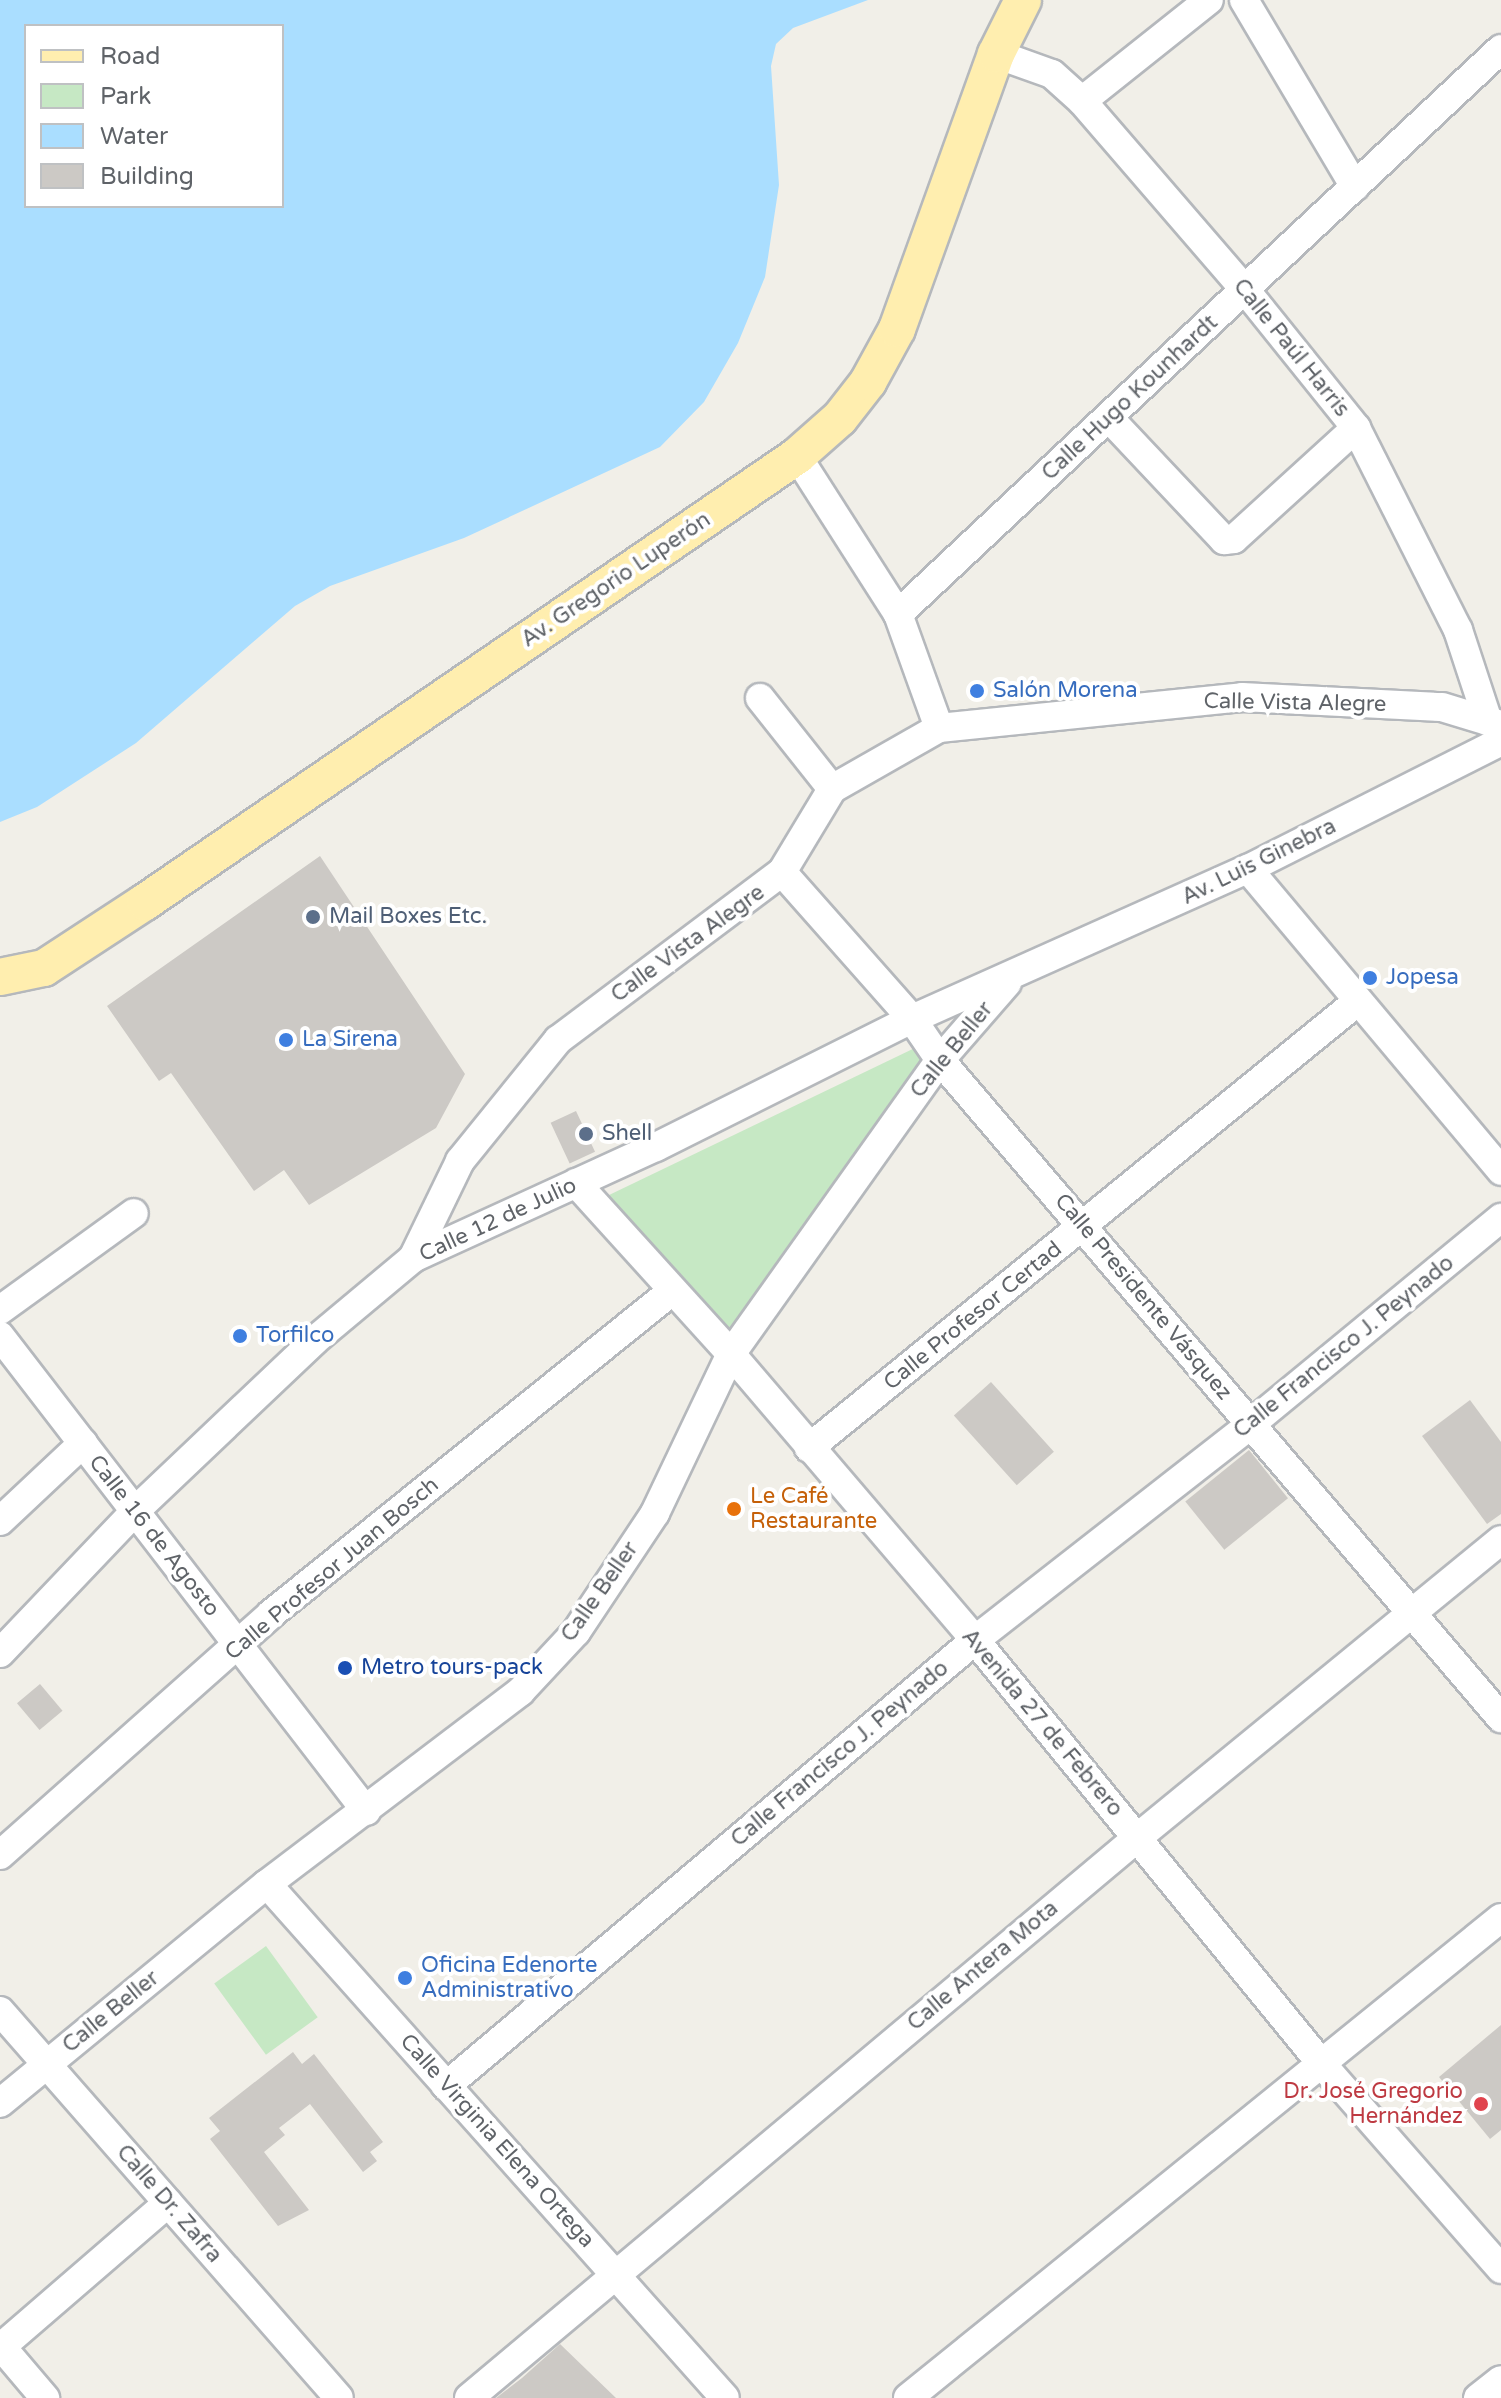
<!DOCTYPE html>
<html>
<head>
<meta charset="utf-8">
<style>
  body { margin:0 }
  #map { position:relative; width:1501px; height:2398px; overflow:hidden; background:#f1efe8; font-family:"Varela Round",sans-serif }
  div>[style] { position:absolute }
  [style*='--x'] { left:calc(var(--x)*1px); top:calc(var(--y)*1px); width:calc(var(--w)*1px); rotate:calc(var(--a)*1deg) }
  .green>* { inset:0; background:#c6e8c4; transform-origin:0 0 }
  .water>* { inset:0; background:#aadeff }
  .building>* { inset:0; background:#ccc9c5; transform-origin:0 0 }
  .roads { filter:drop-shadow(2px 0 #b5b8bc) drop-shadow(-2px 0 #b5b8bc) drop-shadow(0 2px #b5b8bc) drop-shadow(0 -2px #b5b8bc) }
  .minor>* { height:28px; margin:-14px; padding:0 14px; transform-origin:14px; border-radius:14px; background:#fff }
  .major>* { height:36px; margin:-18px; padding:0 18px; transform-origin:18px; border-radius:18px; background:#ffeeaf }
  .dots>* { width:22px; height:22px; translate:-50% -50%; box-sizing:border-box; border:4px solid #fff; border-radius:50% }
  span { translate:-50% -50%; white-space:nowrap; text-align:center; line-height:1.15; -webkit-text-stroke:8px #fff; paint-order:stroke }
  .street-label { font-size:22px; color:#5f6368 }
  .shop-label { font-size:22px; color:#366cbe }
  .left { translate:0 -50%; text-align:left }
  .service-label { font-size:22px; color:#4e5e75 }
  .food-label { font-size:22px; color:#c56008 }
  .transit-label { font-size:22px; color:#164399 }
  .health-label { font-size:22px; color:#be3a42 }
  .right { translate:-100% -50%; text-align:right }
  .legend { position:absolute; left:24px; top:24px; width:260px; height:184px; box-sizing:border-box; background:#fff; border:2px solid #bfc1c3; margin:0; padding:10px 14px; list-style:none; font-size:24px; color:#5f6368 }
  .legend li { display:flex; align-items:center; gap:16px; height:40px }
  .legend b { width:40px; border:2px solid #bfc1c3 }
</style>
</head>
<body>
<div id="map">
  <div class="green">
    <i style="clip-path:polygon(973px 1020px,732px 1340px,607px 1196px)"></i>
    <i style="left:266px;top:1946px;width:88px;height:64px;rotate:54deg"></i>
  </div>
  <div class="water">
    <i style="clip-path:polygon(evenodd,0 0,868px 0,793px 28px,776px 44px,771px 66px,779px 185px,765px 277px,738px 343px,704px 402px,660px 447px,464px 538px,330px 586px,295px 606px,136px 743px,37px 807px,0 822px,0 0,26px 26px,282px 26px,282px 206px,26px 206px,26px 26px)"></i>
  </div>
  <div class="building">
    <i style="clip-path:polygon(320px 856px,465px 1074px,436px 1128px,309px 1205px,284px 1170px,254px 1191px,171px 1073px,159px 1081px,107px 1006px)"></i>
    <i style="left:576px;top:1111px;width:45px;height:28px;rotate:65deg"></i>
    <i style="left:991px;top:1382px;width:94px;height:50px;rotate:48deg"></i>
    <i style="clip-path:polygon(1470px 1400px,1501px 1442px,1501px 1514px,1487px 1524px,1422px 1436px)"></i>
    <i style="left:1249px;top:1450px;width:62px;height:82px;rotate:51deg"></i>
    <i style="left:40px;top:1684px;width:35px;height:30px;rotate:50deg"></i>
    <i style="clip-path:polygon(1501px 2025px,1501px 2130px,1490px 2139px,1439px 2077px)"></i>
    <i style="clip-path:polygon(293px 2052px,302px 2064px,314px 2054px,383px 2142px,370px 2152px,377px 2161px,363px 2172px,310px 2104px,279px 2128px,285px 2135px,264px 2152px,309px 2210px,278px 2226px,210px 2139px,220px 2131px,209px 2118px)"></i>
    <i style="clip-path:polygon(560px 2344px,616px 2398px,496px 2398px,522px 2378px)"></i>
  </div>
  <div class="roads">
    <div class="minor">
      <i style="--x:1244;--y:0;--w:217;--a:59.3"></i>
      <i style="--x:996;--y:54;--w:59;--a:19.7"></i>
      <i style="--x:1052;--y:74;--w:40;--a:42"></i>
      <i style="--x:1082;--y:101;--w:251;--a:49.2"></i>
      <i style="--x:1246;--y:291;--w:176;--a:51.2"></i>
      <i style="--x:1356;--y:428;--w:226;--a:63.2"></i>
      <i style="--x:1458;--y:630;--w:96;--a:71.8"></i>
      <i style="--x:1082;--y:101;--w:162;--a:-38.5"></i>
      <i style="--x:1109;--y:418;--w:168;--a:46.7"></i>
      <i style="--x:1224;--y:540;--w:10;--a:-6"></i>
      <i style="--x:1234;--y:539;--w:165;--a:-42.3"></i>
      <i style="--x:797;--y:456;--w:188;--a:57.4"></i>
      <i style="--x:898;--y:614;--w:121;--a:70.2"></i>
      <i style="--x:898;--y:614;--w:826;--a:-43.14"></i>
      <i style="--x:760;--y:698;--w:116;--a:51.6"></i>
      <i style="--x:1248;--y:869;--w:394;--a:50"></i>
      <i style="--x:782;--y:872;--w:196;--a:48.5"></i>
      <i style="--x:912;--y:1019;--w:50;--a:55.7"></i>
      <i style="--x:940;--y:1060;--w:865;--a:49.55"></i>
      <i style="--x:576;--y:1183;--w:231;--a:47.8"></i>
      <i style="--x:731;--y:1354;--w:376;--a:49.5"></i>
      <i style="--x:975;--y:1640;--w:545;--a:50.73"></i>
      <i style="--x:1320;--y:2062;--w:275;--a:48.8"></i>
      <i style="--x:413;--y:1258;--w:108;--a:-64.1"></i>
      <i style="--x:460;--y:1161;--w:156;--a:-51"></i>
      <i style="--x:558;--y:1040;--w:280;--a:-36.9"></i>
      <i style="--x:782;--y:872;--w:97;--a:-58.9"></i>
      <i style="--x:832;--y:789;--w:123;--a:-29.7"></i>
      <i style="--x:939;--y:728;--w:305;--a:-5.8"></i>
      <i style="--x:1242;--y:697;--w:200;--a:2.9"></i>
      <i style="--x:1442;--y:707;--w:62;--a:17"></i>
      <i style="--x:0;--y:1310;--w:165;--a:-35.9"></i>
      <i style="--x:0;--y:1336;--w:600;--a:52.38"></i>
      <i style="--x:809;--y:1448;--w:708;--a:-39.15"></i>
      <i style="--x:0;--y:1521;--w:114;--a:-43.2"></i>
      <i style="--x:0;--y:1653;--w:196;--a:-46.4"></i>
      <i style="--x:135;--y:1511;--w:248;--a:-43.5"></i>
      <i style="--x:315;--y:1340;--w:128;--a:-39.9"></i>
      <i style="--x:413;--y:1258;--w:267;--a:-24.6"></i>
      <i style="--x:656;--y:1147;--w:286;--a:-26.6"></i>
      <i style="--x:912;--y:1019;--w:368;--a:-24.1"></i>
      <i style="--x:1248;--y:869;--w:284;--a:-26.8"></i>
      <i style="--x:0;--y:1855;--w:363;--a:-41.6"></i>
      <i style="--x:271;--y:1614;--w:515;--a:-38.85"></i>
      <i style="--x:267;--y:1884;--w:688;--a:48.3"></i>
      <i style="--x:0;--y:2011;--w:514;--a:48.78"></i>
      <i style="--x:446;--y:2086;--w:692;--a:-40.13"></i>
      <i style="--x:975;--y:1640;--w:350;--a:-38"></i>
      <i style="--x:1251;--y:1424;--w:324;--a:-39.5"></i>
      <i style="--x:0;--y:2103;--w:345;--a:-39.4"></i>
      <i style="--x:267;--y:1884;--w:318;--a:-37.2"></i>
      <i style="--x:520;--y:1692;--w:82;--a:-47"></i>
      <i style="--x:576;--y:1632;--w:143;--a:-56.4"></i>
      <i style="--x:655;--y:1513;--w:176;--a:-64.5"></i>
      <i style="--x:731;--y:1354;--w:361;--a:-54.6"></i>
      <i style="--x:940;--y:1060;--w:102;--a:-49"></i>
      <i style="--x:0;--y:2345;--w:70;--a:49.7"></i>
      <i style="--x:0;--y:2348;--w:222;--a:-40.8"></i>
      <i style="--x:469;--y:2398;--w:872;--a:-39.97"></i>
      <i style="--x:1137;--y:1838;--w:470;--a:-39.3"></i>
      <i style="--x:908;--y:2398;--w:763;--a:-38.99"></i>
      <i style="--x:1478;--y:2398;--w:29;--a:-38"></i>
    </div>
    <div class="major">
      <i style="--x:0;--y:977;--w:45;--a:-11.6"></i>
      <i style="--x:44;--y:968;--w:121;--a:-33.2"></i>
      <i style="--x:145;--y:902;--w:790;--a:-34.37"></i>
      <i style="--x:797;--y:456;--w:57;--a:-41.5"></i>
      <i style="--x:840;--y:418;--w:46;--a:-52.1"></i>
      <i style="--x:868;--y:382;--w:60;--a:-61.3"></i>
      <i style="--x:897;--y:329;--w:292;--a:-70.2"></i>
      <i style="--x:996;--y:54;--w:60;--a:-63.4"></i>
    </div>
  </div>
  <div class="dots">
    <i style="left:977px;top:691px;background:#3f7fe0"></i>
    <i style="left:313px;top:917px;background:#5c6f8a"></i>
    <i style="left:1370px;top:978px;background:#3f7fe0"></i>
    <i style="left:286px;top:1040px;background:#3f7fe0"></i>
    <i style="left:586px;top:1134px;background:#5c6f8a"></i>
    <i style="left:240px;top:1336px;background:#3f7fe0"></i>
    <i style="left:734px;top:1509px;background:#e8710a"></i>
    <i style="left:345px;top:1668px;background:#1a4fb4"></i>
    <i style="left:405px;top:1978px;background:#3f7fe0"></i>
    <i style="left:1481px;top:2104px;background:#e0444e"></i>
  </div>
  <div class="street-label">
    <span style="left:1291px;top:348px;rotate:51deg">Calle Paúl Harris</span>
    <span style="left:1130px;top:398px;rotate:-43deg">Calle Hugo Kounhardt</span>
    <span style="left:616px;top:580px;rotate:-34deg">Av. Gregorio Luperón</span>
    <span style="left:1295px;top:703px;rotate:1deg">Calle Vista Alegre</span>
    <span style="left:1259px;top:862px;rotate:-26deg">Av. Luis Ginebra</span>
    <span style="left:688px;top:944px;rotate:-36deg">Calle Vista Alegre</span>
    <span style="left:952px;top:1050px;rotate:-51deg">Calle Beller</span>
    <span style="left:498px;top:1220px;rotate:-25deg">Calle 12 de Julio</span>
    <span style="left:1143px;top:1297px;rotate:50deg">Calle Presidente Vásquez</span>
    <span style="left:973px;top:1316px;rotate:-39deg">Calle Profesor Certad</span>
    <span style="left:1344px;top:1347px;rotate:-39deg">Calle Francisco J. Peynado</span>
    <span style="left:154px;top:1536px;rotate:52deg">Calle 16 de Agosto</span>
    <span style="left:332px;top:1569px;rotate:-40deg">Calle Profesor Juan Bosch</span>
    <span style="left:600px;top:1592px;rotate:-55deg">Calle Beller</span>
    <span style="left:1042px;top:1723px;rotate:50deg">Avenida 27 de Febrero</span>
    <span style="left:840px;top:1754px;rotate:-40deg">Calle Francisco J. Peynado</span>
    <span style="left:983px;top:1966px;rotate:-40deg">Calle Antera Mota</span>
    <span style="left:111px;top:2012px;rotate:-39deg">Calle Beller</span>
    <span style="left:497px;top:2141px;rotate:48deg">Calle Virginia Elena Ortega</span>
    <span style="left:169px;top:2204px;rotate:49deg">Calle Dr. Zafra</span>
  </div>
  <div class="shop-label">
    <span class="left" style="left:993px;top:691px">Salón Morena</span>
    <span class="left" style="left:1386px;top:978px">Jopesa</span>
    <span class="left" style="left:302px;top:1040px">La Sirena</span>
    <span class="left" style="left:256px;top:1336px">Torfilco</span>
    <span class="left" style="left:421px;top:1978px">Oficina Edenorte<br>Administrativo</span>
  </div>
  <div class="service-label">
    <span class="left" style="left:329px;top:917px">Mail Boxes Etc.</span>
    <span class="left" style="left:602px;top:1134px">Shell</span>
  </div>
  <div class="food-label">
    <span class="left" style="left:750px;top:1509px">Le Café<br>Restaurante</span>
  </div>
  <div class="transit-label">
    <span class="left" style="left:361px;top:1668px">Metro tours-pack</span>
  </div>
  <div class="health-label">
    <span class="right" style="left:1463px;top:2104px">Dr. José Gregorio<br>Hernández</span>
  </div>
  <ul class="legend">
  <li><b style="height:10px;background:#ffeeaf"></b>Road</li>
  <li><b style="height:22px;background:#c6e8c4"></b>Park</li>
  <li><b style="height:22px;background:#aadeff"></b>Water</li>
  <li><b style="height:22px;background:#ccc9c5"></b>Building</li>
  </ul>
</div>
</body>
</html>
